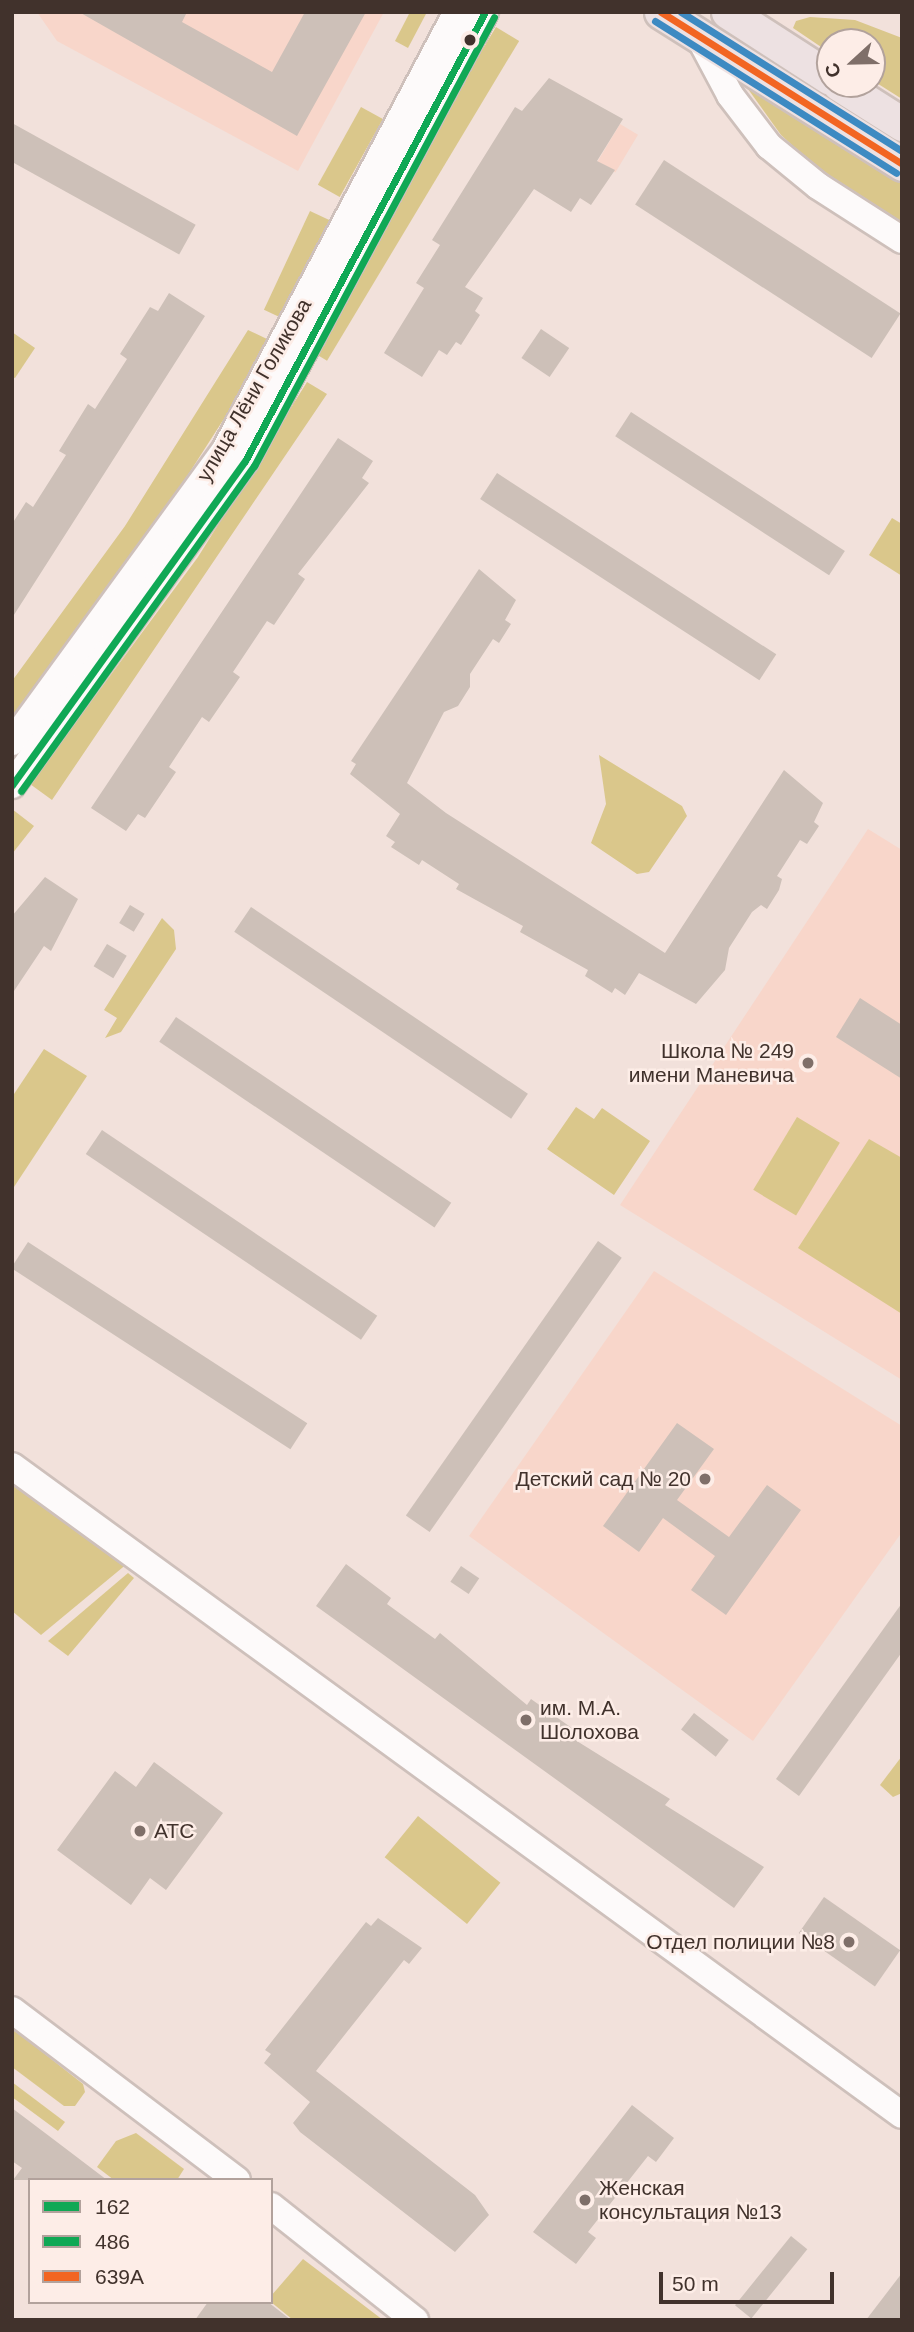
<!DOCTYPE html>
<html>
<head>
<meta charset="utf-8">
<style>
  body { margin:0 }
  #map { position:relative; width:914px; height:2332px; overflow:hidden; background:#f2e1db; font-family:Helvetica,sans-serif }
  div>[style] { position:absolute }
  [style*='--x'] { left:calc(var(--x)*1px); top:calc(var(--y)*1px); width:calc(var(--w)*1px); rotate:calc(var(--a)*1deg) }
  .built>* { inset:0; background:#f8d6ca; transform-origin:0 0 }
  .green>* { inset:0; background:#dac78b; transform-origin:0 0 }
  .building>* { inset:0; background:#cdc0b8; transform-origin:0 0 }
  .roads { filter:drop-shadow(2px 0 #cec0bb) drop-shadow(-2px 0 #cec0bb) drop-shadow(0 2px #cec0bb) drop-shadow(0 -2px #cec0bb) }
  .minor>* { height:26px; margin:-13px; padding:0 13px; transform-origin:13px; border-radius:13px; background:#fdfafa }
  .major>* { height:33px; margin:-16.5px; padding:0 16.5px; transform-origin:16.5px; border-radius:16.5px; background:#ede1e2 }
  .bus-1>* { height:7px; margin:-3.5px; padding:0 3.5px; transform-origin:3.5px; border-radius:3.5px; background:#10a855 }
  .bus-2>* { height:7px; margin:-3.5px; padding:0 3.5px; transform-origin:3.5px; border-radius:3.5px; background:#10a855 }
  .bus-3>* { height:7px; margin:-3.5px; padding:0 3.5px; transform-origin:3.5px; border-radius:3.5px; background:#f26522 }
  .bus-4>* { height:7px; margin:-3.5px; padding:0 3.5px; transform-origin:3.5px; border-radius:3.5px; background:#3d8ac2 }
  .bus-5>* { height:7px; margin:-3.5px; padding:0 3.5px; transform-origin:3.5px; border-radius:3.5px; background:#3d8ac2 }
  .dots>* { width:19px; height:19px; translate:-50% -50%; box-sizing:border-box; border:4px solid #fdede7; border-radius:50% }
  span { translate:-50% -50%; white-space:nowrap; text-align:center; line-height:1.15; -webkit-text-stroke:5px #fdede7; paint-order:stroke }
  .street-label { font-size:21px; color:#41322c }
  .poi-label { font-size:21px; color:#41322c }
  .right { translate:-100% -50%; text-align:right }
  .left { translate:0 -50%; text-align:left }
  .frame { position:absolute; inset:0; border:14px solid #41322c; pointer-events:none }
  .legend { position:absolute; left:28px; top:2178px; width:245px; height:126px; box-sizing:border-box; background:#fdede7; border:2px solid #b2a29c; margin:0; padding:9px 12px; list-style:none; font-size:21px; color:#41322c }
  .legend li { display:flex; align-items:center; gap:14px; height:35px }
  .legend b { width:35px; border:2px solid #b2a29c }
  .north { position:absolute; left:816px; top:28px; width:70px; height:70px; box-sizing:border-box; background:#fdede7; border:2px solid #b2a29c; border-radius:50%; rotate:248deg; font-size:19px; font-weight:700; line-height:28px; text-align:center; color:#41322c }
  .north::after { content:''; display:block; margin:auto; width:24px; height:32px; background:#7f6f69; clip-path:polygon(50% 0,100% 100%,50% 72%,0 100%) }
  .scale { position:absolute; left:659px; top:2272px; width:175px; height:32px; box-sizing:border-box; border:4px solid #41322c; border-top:0; padding-left:9px; font-size:21px; line-height:24px; white-space:nowrap; color:#41322c; -webkit-text-stroke:5px #fdede7; paint-order:stroke }
</style>
</head>
<body>
<div id="map">
  <div class="built">
    <i style="clip-path:polygon(37px 12px,384px 12px,298px 171px,57px 41px)"></i>
    <i style="left:620px;top:124px;width:21px;height:44px;rotate:31deg"></i>
    <i style="clip-path:polygon(868px 829px,902px 850px,902px 1380px,620px 1205px)"></i>
    <i style="clip-path:polygon(654px 1271px,902px 1426px,902px 1532px,753px 1741px,469px 1536px)"></i>
  </div>
  <div class="green">
    <i style="clip-path:polygon(410px 12px,427px 12px,408px 48px,395px 41px)"></i>
    <i style="clip-path:polygon(810px 17px,855px 20px,902px 38px,902px 99px,872px 80px,872px 42px,830px 42px,830px 53px,793px 28px,796px 21px)"></i>
    <i style="left:496px;top:27px;width:27px;height:373px;rotate:31deg"></i>
    <i style="clip-path:polygon(743px 82px,902px 180px,902px 225px,827px 177px,781px 135px)"></i>
    <i style="left:361px;top:107px;width:25px;height:89px;rotate:29deg"></i>
    <i style="left:310px;top:211px;width:23px;height:109px;rotate:25deg"></i>
    <i style="clip-path:polygon(248px 330px,267px 339px,227px 414px,145px 542px,12px 721px,12px 681px,125px 526px)"></i>
    <i style="clip-path:polygon(12px 332px,35px 348px,15px 378px,12px 377px)"></i>
    <i style="clip-path:polygon(307px 382px,327px 394px,52px 800px,30px 784px,198px 557px)"></i>
    <i style="clip-path:polygon(892px 518px,902px 524px,902px 576px,869px 555px)"></i>
    <i style="clip-path:polygon(599px 755px,682px 806px,687px 816px,649px 872px,637px 874px,591px 843px,606px 804px)"></i>
    <i style="clip-path:polygon(12px 809px,34px 826px,12px 854px)"></i>
    <i style="clip-path:polygon(162px 918px,174px 930px,176px 949px,121px 1032px,105px 1038px,117px 1018px,104px 1010px)"></i>
    <i style="clip-path:polygon(44px 1049px,87px 1076px,12px 1190px,12px 1097px)"></i>
    <i style="clip-path:polygon(576px 1107px,594px 1119px,602px 1108px,650px 1141px,614px 1195px,547px 1149px)"></i>
    <i style="left:797px;top:1117px;width:50px;height:85px;rotate:31deg"></i>
    <i style="clip-path:polygon(869px 1139px,902px 1158px,902px 1314px,798px 1248px)"></i>
    <i style="clip-path:polygon(12px 1481px,128px 1563px,41px 1635px,12px 1611px)"></i>
    <i style="clip-path:polygon(128px 1573px,134px 1578px,68px 1656px,48px 1641px)"></i>
    <i style="clip-path:polygon(902px 1756px,902px 1793px,893px 1797px,880px 1785px)"></i>
    <i style="left:418px;top:1816px;width:106px;height:53px;rotate:39deg"></i>
    <i style="clip-path:polygon(12px 2028px,83px 2084px,85px 2092px,75px 2106px,64px 2106px,12px 2067px)"></i>
    <i style="clip-path:polygon(12px 2082px,65px 2122px,58px 2131px,12px 2097px)"></i>
    <i style="clip-path:polygon(136px 2133px,184px 2169px,177px 2180px,114px 2180px,97px 2167px,116px 2141px)"></i>
    <i style="clip-path:polygon(303px 2259px,383px 2320px,293px 2320px,271px 2302px,271px 2296px)"></i>
  </div>
  <div class="building">
    <i style="clip-path:polygon(79px 12px,187px 12px,182px 22px,272px 72px,305px 12px,366px 12px,297px 136px)"></i>
    <i style="clip-path:polygon(549px 78px,623px 119px,597px 161px,615px 170px,591px 205px,580px 198px,571px 212px,534px 189px,465px 287px,483px 298px,475px 311px,480px 315px,461px 345px,456px 342px,447px 355px,439px 350px,422px 377px,384px 353px,424px 288px,416px 283px,440px 245px,432px 240px,515px 107px,522px 111px)"></i>
    <i style="left:12px;top:123px;width:210px;height:34px;rotate:29deg"></i>
    <i style="left:664px;top:160px;width:282px;height:53px;rotate:33deg"></i>
    <i style="clip-path:polygon(169px 293px,205px 316px,12px 618px,12px 524px,26px 502px,33px 507px,66px 455px,59px 451px,88px 404px,95px 409px,127px 359px,120px 354px,150px 307px,158px 311px)"></i>
    <i style="left:541px;top:329px;width:34px;height:35px;rotate:34deg"></i>
    <i style="left:631px;top:412px;width:255px;height:29px;rotate:33deg"></i>
    <i style="clip-path:polygon(338px 438px,373px 461px,362px 478px,369px 483px,298px 574px,305px 579px,274px 625px,267px 621px,233px 672px,240px 677px,209px 722px,202px 717px,169px 767px,176px 772px,145px 818px,138px 814px,126px 831px,91px 808px)"></i>
    <i style="left:497px;top:473px;width:333px;height:31px;rotate:33deg"></i>
    <i style="clip-path:polygon(479px 569px,516px 600px,505px 620px,511px 624px,499px 643px,493px 639px,470px 674px,470px 687px,458px 706px,444px 712px,407px 783px,446px 813px,665px 953px,784px 770px,823px 803px,814px 822px,819px 826px,807px 844px,800px 840px,777px 876px,782px 879px,779px 890px,767px 909px,761px 905px,752px 912px,729px 948px,725px 970px,696px 1004px,639px 973px,625px 995px,615px 988px,612px 993px,585px 976px,588px 970px,520px 932px,523px 926px,456px 889px,459px 884px,422px 860px,419px 865px,391px 847px,395px 842px,386px 836px,400px 814px,350px 774px,356px 764px,351px 761px)"></i>
    <i style="clip-path:polygon(45px 877px,78px 899px,51px 951px,44px 946px,12px 994px,12px 916px)"></i>
    <i style="left:130px;top:905px;width:17px;height:21px;rotate:31deg"></i>
    <i style="left:251px;top:907px;width:334px;height:30px;rotate:34deg"></i>
    <i style="left:107px;top:944px;width:23px;height:26px;rotate:31deg"></i>
    <i style="clip-path:polygon(860px 998px,902px 1025px,902px 1079px,836px 1037px)"></i>
    <i style="left:176px;top:1017px;width:332px;height:30px;rotate:34deg"></i>
    <i style="left:102px;top:1130px;width:332px;height:29px;rotate:34deg"></i>
    <i style="left:598px;top:1241px;width:29px;height:335px;rotate:35deg"></i>
    <i style="left:28px;top:1242px;width:333px;height:31px;rotate:33deg"></i>
    <i style="clip-path:polygon(677px 1423px,714px 1449px,677px 1500px,729px 1537px,767px 1485px,801px 1510px,726px 1615px,691px 1590px,715px 1556px,663px 1518px,639px 1552px,603px 1526px)"></i>
    <i style="clip-path:polygon(346px 1564px,391px 1598px,387px 1604px,435px 1639px,440px 1633px,527px 1705px,531px 1699px,576px 1731px,572px 1738px,670px 1799px,665px 1805px,764px 1867px,734px 1908px,316px 1606px)"></i>
    <i style="left:461px;top:1566px;width:22px;height:19px;rotate:34deg"></i>
    <i style="clip-path:polygon(902px 1603px,902px 1652px,799px 1796px,776px 1779px)"></i>
    <i style="left:694px;top:1713px;width:44px;height:21px;rotate:38deg"></i>
    <i style="clip-path:polygon(154px 1762px,223px 1813px,166px 1890px,150px 1878px,131px 1905px,57px 1850px,115px 1771px,136px 1787px)"></i>
    <i style="left:824px;top:1897px;width:93px;height:44px;rotate:35deg"></i>
    <i style="clip-path:polygon(378px 1918px,422px 1948px,409px 1964px,404px 1960px,316px 2071px,475px 2195px,489px 2215px,455px 2252px,300px 2132px,293px 2123px,310px 2102px,264px 2063px,271px 2054px,265px 2050px,366px 1922px,371px 1926px)"></i>
    <i style="clip-path:polygon(632px 2105px,674px 2138px,656px 2162px,648px 2156px,588px 2232px,596px 2238px,576px 2264px,533px 2232px)"></i>
    <i style="clip-path:polygon(12px 2108px,57px 2142px,107px 2180px,13px 2180px,22px 2168px,12px 2161px)"></i>
    <i style="left:791px;top:2236px;width:21px;height:89px;rotate:39deg"></i>
    <i style="clip-path:polygon(902px 2273px,902px 2320px,866px 2320px)"></i>
    <i style="clip-path:polygon(208px 2302px,268px 2302px,291px 2320px,195px 2320px)"></i>
  </div>
  <div class="roads">
    <div class="minor">
      <i style="--x:698;--y:35;--w:68;--a:61.9"></i>
      <i style="--x:730;--y:95;--w:64;--a:52.6"></i>
      <i style="--x:769;--y:146;--w:63;--a:39.2"></i>
      <i style="--x:818;--y:186;--w:100;--a:32.7"></i>
      <i style="--x:12;--y:742;--w:364;--a:-53.9"></i>
      <i style="--x:226;--y:448;--w:493;--a:-62.1"></i>
      <i style="--x:12;--y:785;--w:399;--a:-54.3"></i>
      <i style="--x:245;--y:461;--w:509;--a:-61.87"></i>
      <i style="--x:12;--y:1466;--w:1101;--a:36.1"></i>
      <i style="--x:12;--y:2010;--w:282;--a:37.1"></i>
      <i style="--x:271;--y:2206;--w:184;--a:38.4"></i>
    </div>
    <div class="major">
      <i style="--x:661;--y:12;--w:285;--a:32.2"></i>
      <i style="--x:728;--y:12;--w:121;--a:32.9"></i>
      <i style="--x:839;--y:84;--w:75;--a:32.4"></i>
    </div>
  </div>
  <div class="bus-1">
    <i style="--x:12;--y:785;--w:399;--a:-54.3"></i>
    <i style="--x:245;--y:461;--w:509;--a:-61.87"></i>
  </div>
  <div class="bus-2">
    <i style="--x:21;--y:791;--w:400;--a:-54.4"></i>
    <i style="--x:254;--y:466;--w:509;--a:-61.87"></i>
  </div>
  <div class="bus-3">
    <i style="--x:661;--y:12;--w:285;--a:32.2"></i>
  </div>
  <div class="bus-4">
    <i style="--x:655;--y:21;--w:285;--a:32.2"></i>
  </div>
  <div class="bus-5">
    <i style="--x:681;--y:12;--w:261;--a:32.2"></i>
  </div>
  <div class="dots">
    <i style="left:470px;top:40px;background:#41322c"></i>
    <i style="left:808px;top:1063px;background:#7f6f69"></i>
    <i style="left:705px;top:1479px;background:#7f6f69"></i>
    <i style="left:526px;top:1720px;background:#7f6f69"></i>
    <i style="left:140px;top:1831px;background:#7f6f69"></i>
    <i style="left:849px;top:1942px;background:#7f6f69"></i>
    <i style="left:585px;top:2200px;background:#7f6f69"></i>
  </div>
  <div class="street-label">
    <span style="left:254px;top:390px;rotate:-60deg">улица Лёни Голикова</span>
  </div>
  <div class="poi-label">
    <span class="right" style="left:794px;top:1063px">Школа № 249<br>имени Маневича</span>
    <span class="right" style="left:691px;top:1479px">Детский сад № 20</span>
    <span class="left" style="left:540px;top:1720px">им. М.А.<br>Шолохова</span>
    <span class="left" style="left:154px;top:1831px">АТС</span>
    <span class="right" style="left:835px;top:1942px">Отдел полиции №8</span>
    <span class="left" style="left:599px;top:2200px">Женская<br>консультация №13</span>
  </div>
  <div class="frame"></div>
  <ul class="legend">
  <li><b style="height:9px;background:#10a855"></b>162</li>
  <li><b style="height:9px;background:#10a855"></b>486</li>
  <li><b style="height:9px;background:#f26522"></b>639А</li>
  </ul>
  <div class="north">С</div>
  <div class="scale">50 m</div>
</div>
</body>
</html>
